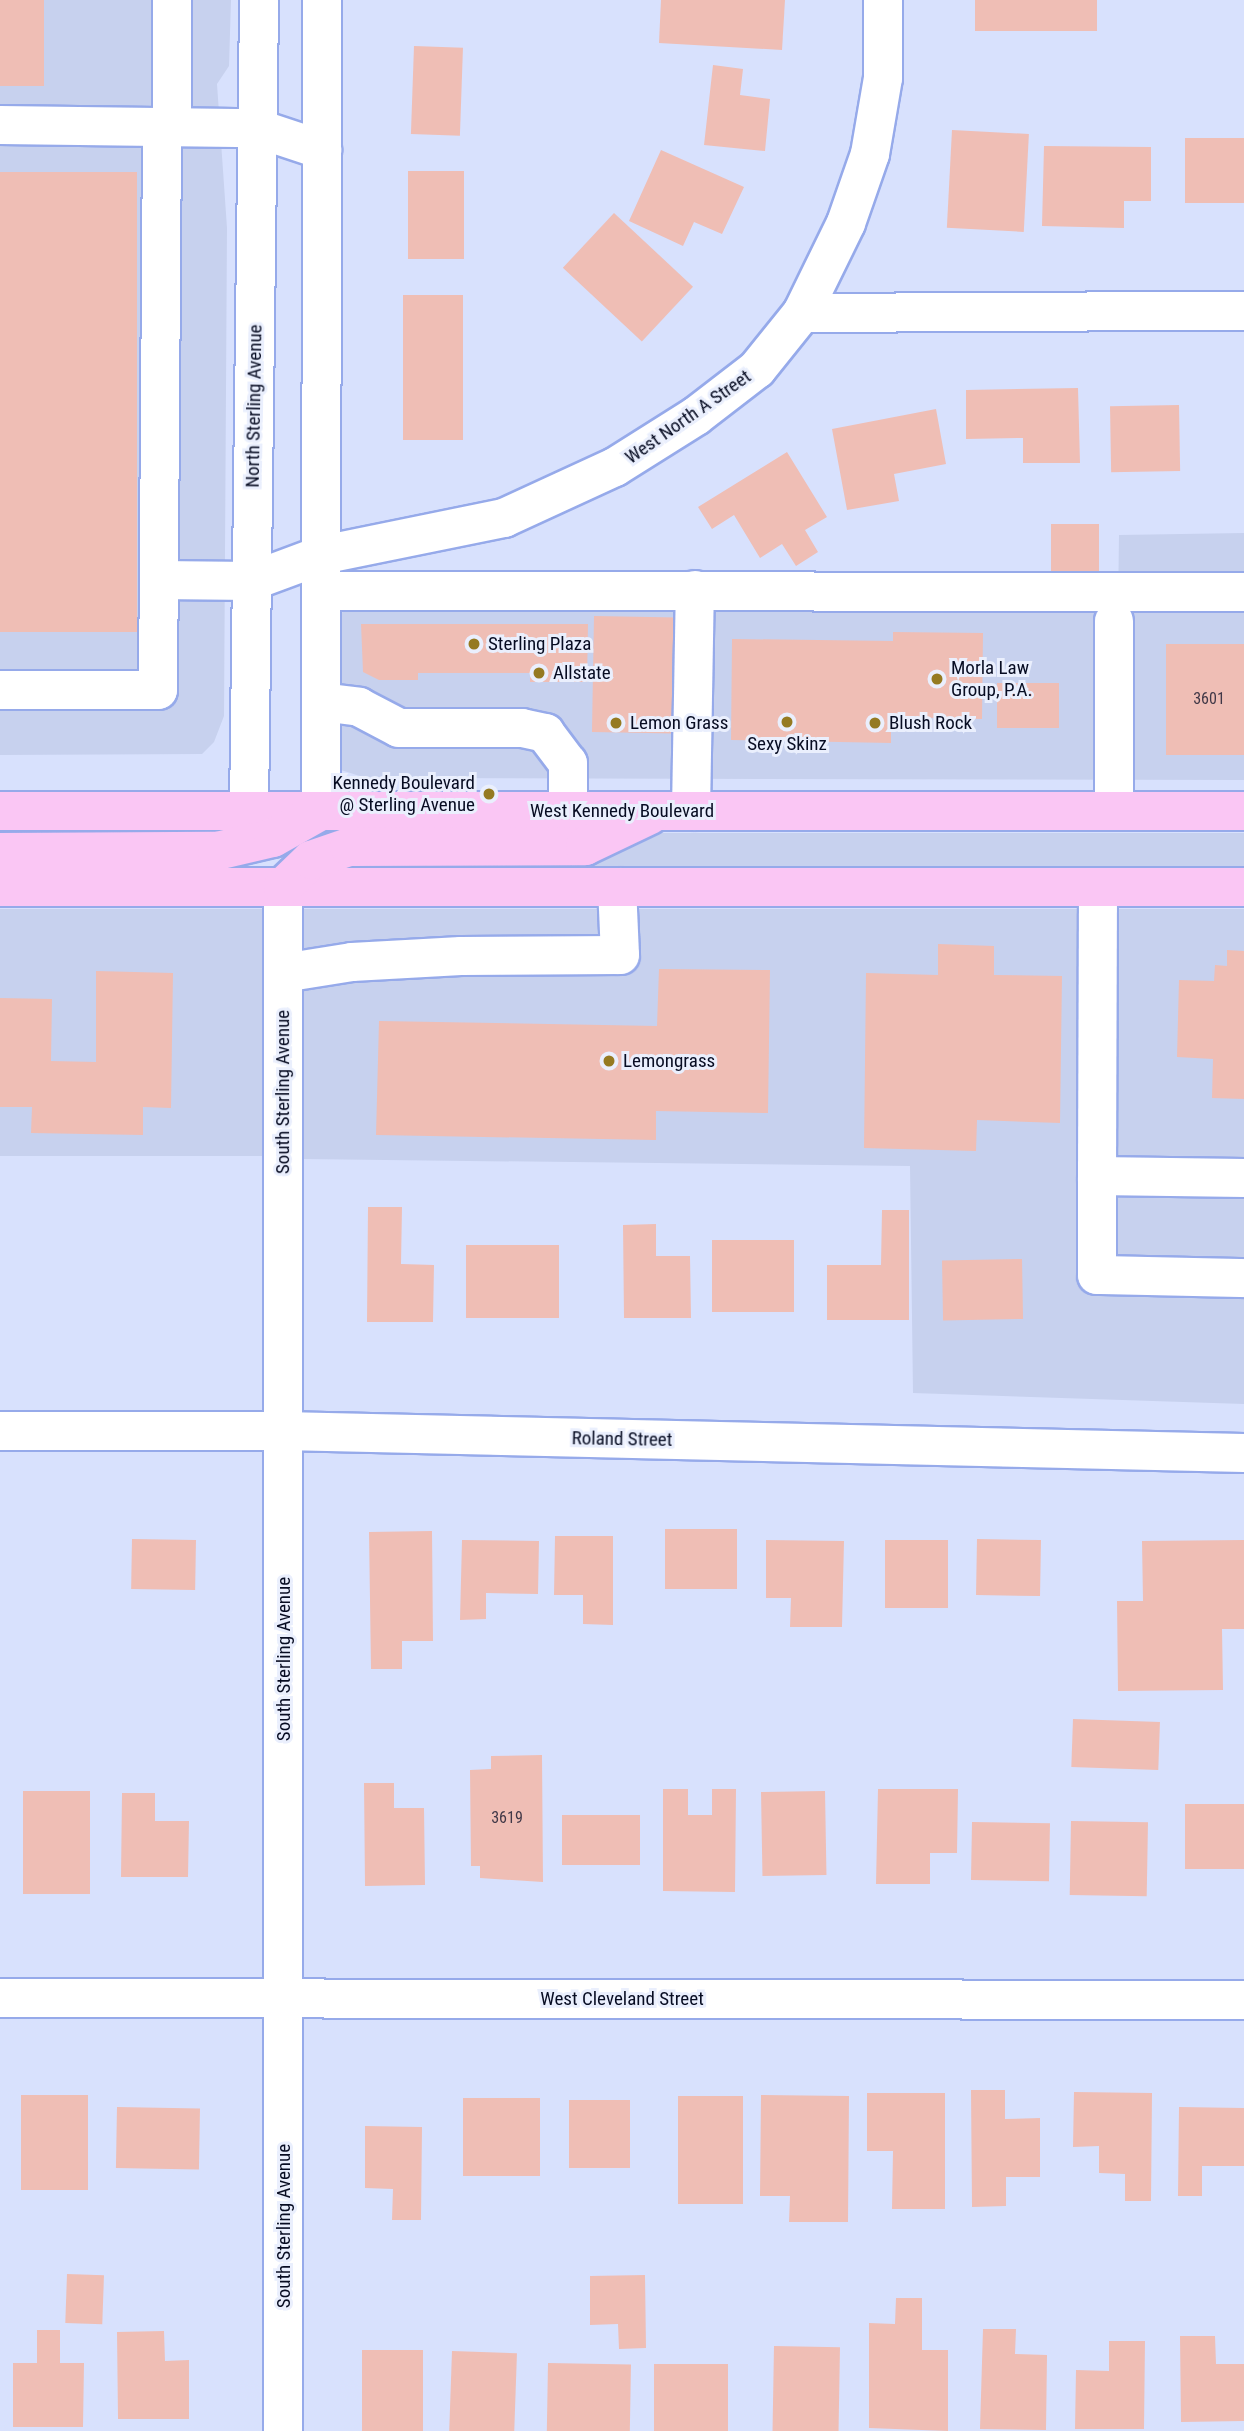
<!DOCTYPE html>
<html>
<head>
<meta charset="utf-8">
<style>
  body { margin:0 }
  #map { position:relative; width:1244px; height:2431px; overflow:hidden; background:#d8e1fd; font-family:"Roboto Condensed",sans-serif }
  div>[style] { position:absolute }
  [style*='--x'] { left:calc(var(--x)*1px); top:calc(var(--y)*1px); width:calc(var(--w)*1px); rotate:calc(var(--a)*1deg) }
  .built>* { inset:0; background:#c7d1ee; transform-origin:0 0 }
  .building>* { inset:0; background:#efbeb5; transform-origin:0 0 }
  .roads { filter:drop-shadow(2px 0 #96aaea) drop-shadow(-2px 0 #96aaea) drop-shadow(0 2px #96aaea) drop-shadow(0 -2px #96aaea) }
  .minor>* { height:38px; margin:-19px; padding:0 19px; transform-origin:19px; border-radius:19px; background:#fff }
  .major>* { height:38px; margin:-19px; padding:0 19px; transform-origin:19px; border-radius:19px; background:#fac6f4 }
  .dots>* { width:19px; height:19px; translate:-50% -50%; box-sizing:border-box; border:4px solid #eaeffd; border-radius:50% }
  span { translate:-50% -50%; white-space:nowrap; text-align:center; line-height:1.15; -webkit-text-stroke:6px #eaeffd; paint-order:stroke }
  .number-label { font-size:16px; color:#413847 }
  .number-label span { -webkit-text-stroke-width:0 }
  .street-label { font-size:19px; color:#070c22 }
  .poi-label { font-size:19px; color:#070c22 }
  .left { translate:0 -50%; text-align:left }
  .right { translate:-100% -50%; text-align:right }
</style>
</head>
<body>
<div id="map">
  <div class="built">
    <i style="clip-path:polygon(0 0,231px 0,229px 66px,217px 84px,227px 228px,224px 716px,214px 742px,202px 754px,0 755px)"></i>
    <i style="clip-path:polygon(1244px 533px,1244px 780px,366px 778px,341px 770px,337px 761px,340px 614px,350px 607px,1118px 609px,1119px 535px)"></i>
    <i style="left:332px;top:833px;width:912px;height:37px"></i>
    <i style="left:0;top:909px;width:264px;height:247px"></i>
    <i style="clip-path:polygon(302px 909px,1244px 909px,1244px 1404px,913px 1393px,910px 1166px,302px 1159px)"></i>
  </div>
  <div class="building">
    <i style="left:0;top:0;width:44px;height:86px"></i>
    <i style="clip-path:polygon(661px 0,785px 0,782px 50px,659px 43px)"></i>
    <i style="left:975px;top:0;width:122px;height:31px"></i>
    <i style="left:414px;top:46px;width:49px;height:88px;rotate:2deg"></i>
    <i style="clip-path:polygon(713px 65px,743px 69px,740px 95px,770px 99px,765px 151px,704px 145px)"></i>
    <i style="left:952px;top:130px;width:77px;height:98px;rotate:3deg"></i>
    <i style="left:1244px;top:138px;width:65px;height:59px;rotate:90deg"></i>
    <i style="clip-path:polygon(1044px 146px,1151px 147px,1151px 201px,1124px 201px,1124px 228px,1042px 226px)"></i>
    <i style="clip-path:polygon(661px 150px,744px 187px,722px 234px,694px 222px,683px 246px,629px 221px)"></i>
    <i style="left:408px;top:171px;width:56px;height:88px"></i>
    <i style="left:0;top:172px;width:137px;height:460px"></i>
    <i style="left:614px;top:213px;width:108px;height:75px;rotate:43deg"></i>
    <i style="left:403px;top:295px;width:60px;height:145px"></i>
    <i style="clip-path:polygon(1078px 388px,1080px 463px,1023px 463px,1023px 438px,966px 439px,966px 390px)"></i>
    <i style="left:1179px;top:405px;width:66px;height:69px;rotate:89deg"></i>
    <i style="clip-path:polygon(936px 409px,946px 464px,894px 474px,899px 501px,847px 510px,832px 429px)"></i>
    <i style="clip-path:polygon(787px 452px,827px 517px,805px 530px,818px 552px,796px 566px,782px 544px,760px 558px,734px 515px,712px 529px,698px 507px)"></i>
    <i style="left:1051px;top:524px;width:48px;height:51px"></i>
    <i style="left:594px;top:616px;width:83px;height:116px;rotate:1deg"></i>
    <i style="clip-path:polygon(361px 624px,588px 624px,587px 682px,530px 682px,530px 673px,418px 673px,418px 680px,379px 680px,363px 672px)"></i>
    <i style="clip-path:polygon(893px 632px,983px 633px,982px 719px,891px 717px,891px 743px,731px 740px,732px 639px,893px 641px)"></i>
    <i style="left:1166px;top:644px;width:78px;height:111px"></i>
    <i style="left:997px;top:683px;width:62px;height:45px"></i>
    <i style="clip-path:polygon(938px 944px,994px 946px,994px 975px,1062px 976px,1060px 1123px,977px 1120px,976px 1151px,864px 1148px,866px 973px,938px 975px)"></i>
    <i style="clip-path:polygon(1227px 950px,1244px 951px,1244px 1099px,1212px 1098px,1213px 1059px,1177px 1057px,1179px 980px,1214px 981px,1215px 965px,1227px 966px)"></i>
    <i style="clip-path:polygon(659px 969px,770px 970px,768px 1113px,656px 1111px,656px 1140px,376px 1135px,379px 1021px,657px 1026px)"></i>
    <i style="clip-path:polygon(96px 971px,173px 973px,171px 1108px,143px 1107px,143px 1135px,31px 1133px,32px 1107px,0 1107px,0 998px,52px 999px,51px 1061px,96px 1062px)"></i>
    <i style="clip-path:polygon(368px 1207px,402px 1207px,401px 1264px,434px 1265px,433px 1322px,367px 1322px)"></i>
    <i style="clip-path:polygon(882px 1210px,909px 1210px,909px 1320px,827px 1320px,827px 1265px,881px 1265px)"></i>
    <i style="clip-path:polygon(656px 1224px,656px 1256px,690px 1256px,691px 1318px,624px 1318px,623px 1225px)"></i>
    <i style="left:794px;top:1240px;width:72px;height:82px;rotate:90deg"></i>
    <i style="left:466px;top:1245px;width:93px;height:73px"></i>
    <i style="left:1022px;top:1259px;width:60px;height:80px;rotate:89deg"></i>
    <i style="left:665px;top:1529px;width:72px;height:60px"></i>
    <i style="clip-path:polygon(432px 1531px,433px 1641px,402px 1641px,402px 1669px,371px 1669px,369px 1532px)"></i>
    <i style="clip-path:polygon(555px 1536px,613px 1536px,613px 1625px,583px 1624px,583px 1595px,554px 1595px)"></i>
    <i style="left:132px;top:1539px;width:64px;height:50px;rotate:1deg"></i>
    <i style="left:977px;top:1539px;width:64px;height:56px;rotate:1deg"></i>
    <i style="clip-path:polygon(462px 1540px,539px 1541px,538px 1594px,486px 1593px,486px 1619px,460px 1620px)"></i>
    <i style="clip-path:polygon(766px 1540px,844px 1541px,842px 1627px,790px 1627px,791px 1598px,766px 1598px)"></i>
    <i style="left:948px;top:1540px;width:68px;height:63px;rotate:90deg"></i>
    <i style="clip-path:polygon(1244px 1540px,1244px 1629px,1222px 1629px,1223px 1690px,1118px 1691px,1117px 1601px,1143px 1601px,1142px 1541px)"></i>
    <i style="left:1073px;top:1719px;width:87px;height:48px;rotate:2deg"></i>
    <i style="clip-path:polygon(542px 1755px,543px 1882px,480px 1878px,480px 1866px,471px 1866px,470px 1770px,491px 1769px,491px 1756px)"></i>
    <i style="clip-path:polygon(364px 1783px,394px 1783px,394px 1808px,424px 1808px,425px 1885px,365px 1886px)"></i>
    <i style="clip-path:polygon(663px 1789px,688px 1789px,688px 1815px,712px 1815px,712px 1789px,736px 1789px,735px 1892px,663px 1891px)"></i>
    <i style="clip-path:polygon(878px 1789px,958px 1789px,957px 1853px,930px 1853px,930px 1884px,876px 1884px)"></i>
    <i style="left:23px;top:1791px;width:67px;height:103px"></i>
    <i style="left:825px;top:1791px;width:84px;height:64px;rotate:89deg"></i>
    <i style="clip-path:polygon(122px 1793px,155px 1793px,155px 1821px,189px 1821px,188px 1877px,121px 1877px)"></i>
    <i style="left:1185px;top:1804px;width:59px;height:65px"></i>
    <i style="left:640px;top:1815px;width:50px;height:78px;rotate:90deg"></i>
    <i style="left:1071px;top:1821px;width:77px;height:74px;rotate:1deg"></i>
    <i style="left:972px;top:1822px;width:78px;height:58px;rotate:1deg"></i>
    <i style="clip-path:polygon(971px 2090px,1005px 2090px,1005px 2119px,1040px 2118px,1040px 2177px,1006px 2177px,1006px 2206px,972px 2207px)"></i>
    <i style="clip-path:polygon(1074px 2092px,1152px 2093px,1151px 2201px,1125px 2201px,1125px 2174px,1099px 2173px,1099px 2146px,1073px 2147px)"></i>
    <i style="clip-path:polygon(867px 2093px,945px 2093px,945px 2209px,892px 2209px,893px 2151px,867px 2151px)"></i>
    <i style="left:21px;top:2095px;width:67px;height:95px"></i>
    <i style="clip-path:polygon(761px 2095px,849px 2096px,848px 2222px,789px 2222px,790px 2196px,760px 2196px)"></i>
    <i style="left:678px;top:2096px;width:65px;height:108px"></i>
    <i style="left:463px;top:2098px;width:77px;height:78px"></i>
    <i style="left:569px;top:2100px;width:61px;height:68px"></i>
    <i style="left:117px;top:2107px;width:83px;height:61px;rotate:1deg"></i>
    <i style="clip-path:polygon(1179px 2107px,1244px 2108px,1244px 2166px,1202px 2166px,1202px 2196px,1178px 2196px)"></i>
    <i style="clip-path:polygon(365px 2126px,422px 2127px,421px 2220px,392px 2220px,393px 2189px,365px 2188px)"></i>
    <i style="left:67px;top:2274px;width:37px;height:49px;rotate:2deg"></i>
    <i style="clip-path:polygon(645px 2275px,646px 2348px,619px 2349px,618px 2324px,590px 2325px,590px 2276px)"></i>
    <i style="clip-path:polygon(896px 2298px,922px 2298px,922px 2350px,948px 2350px,948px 2431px,869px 2428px,869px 2323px,895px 2324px)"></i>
    <i style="clip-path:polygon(983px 2329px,1016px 2329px,1015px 2354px,1047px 2355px,1046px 2430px,980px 2429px)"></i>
    <i style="clip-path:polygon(37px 2330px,60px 2330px,60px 2363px,84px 2363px,83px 2427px,13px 2427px,13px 2363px,37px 2363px)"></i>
    <i style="clip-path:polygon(164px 2331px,165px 2361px,189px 2360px,189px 2419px,118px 2419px,117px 2332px)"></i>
    <i style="clip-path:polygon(1180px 2336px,1215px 2336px,1216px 2364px,1244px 2364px,1244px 2421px,1181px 2422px)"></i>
    <i style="clip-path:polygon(1109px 2341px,1145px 2341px,1144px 2429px,1075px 2429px,1076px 2370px,1109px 2371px)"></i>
    <i style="left:774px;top:2346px;width:66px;height:85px;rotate:1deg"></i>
    <i style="left:362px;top:2350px;width:61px;height:81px"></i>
    <i style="left:452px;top:2351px;width:65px;height:80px;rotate:2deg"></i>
    <i style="left:548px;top:2363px;width:83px;height:68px;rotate:1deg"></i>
    <i style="left:728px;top:2364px;width:67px;height:74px;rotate:90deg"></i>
  </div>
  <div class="roads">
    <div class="minor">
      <i style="--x:0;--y:125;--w:256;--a:0.7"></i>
      <i style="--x:256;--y:128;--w:70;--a:18.4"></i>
      <i style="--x:172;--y:127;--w:127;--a:-90"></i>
      <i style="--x:802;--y:313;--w:442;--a:-0.3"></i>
      <i style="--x:159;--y:580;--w:93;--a:0.6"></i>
      <i style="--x:252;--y:581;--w:75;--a:-20.4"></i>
      <i style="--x:322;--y:555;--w:186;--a:-11.5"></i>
      <i style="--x:504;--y:518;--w:122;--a:-24.7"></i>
      <i style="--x:615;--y:467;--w:96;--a:-32.2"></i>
      <i style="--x:696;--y:416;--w:77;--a:-37.6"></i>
      <i style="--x:757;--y:369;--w:72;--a:-51.2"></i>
      <i style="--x:802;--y:313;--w:100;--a:-63.9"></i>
      <i style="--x:846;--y:223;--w:73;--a:-70.8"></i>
      <i style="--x:870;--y:154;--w:77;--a:-80.3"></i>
      <i style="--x:883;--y:78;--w:78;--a:-90"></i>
      <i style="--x:322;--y:591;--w:922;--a:0.06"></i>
      <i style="--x:0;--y:690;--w:158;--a:0"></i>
      <i style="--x:158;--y:690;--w:563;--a:-89.59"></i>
      <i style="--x:321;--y:702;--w:38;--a:7"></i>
      <i style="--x:359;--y:707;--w:45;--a:27.7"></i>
      <i style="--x:399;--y:728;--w:123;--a:0"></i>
      <i style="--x:522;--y:728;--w:24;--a:12"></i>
      <i style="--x:545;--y:733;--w:38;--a:53"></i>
      <i style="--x:568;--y:763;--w:48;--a:90"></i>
      <i style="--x:249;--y:811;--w:811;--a:-89.29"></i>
      <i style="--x:321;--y:811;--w:811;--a:-89.93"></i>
      <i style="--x:691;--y:811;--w:221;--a:-89"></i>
      <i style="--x:1114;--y:811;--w:190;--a:-90"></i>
      <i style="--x:1098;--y:887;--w:289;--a:90.2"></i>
      <i style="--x:1097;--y:1176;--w:147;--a:0.8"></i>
      <i style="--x:283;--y:973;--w:70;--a:-9.1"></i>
      <i style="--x:352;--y:962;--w:109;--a:-3.2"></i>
      <i style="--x:461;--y:956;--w:159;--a:-0.4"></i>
      <i style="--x:620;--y:955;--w:68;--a:-92.5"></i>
      <i style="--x:1097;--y:1176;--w:99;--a:90"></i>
      <i style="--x:1097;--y:1275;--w:147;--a:1.2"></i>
      <i style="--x:0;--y:1431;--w:283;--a:0"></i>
      <i style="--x:283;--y:1431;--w:961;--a:1.31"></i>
      <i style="--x:0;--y:1998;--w:1244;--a:0.09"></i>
      <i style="--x:283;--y:2431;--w:1544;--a:-90"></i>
    </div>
    <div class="major">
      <i style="--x:0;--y:811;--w:1244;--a:0"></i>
      <i style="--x:0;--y:852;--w:217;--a:-0.3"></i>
      <i style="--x:217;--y:851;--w:57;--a:-13.1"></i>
      <i style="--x:273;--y:838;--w:53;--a:-29.5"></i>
      <i style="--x:0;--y:887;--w:1244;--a:0"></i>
      <i style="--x:283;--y:887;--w:39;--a:-44"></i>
      <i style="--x:311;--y:860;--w:40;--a:-18.9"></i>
      <i style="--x:349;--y:847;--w:236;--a:-0.2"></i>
      <i style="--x:585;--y:846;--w:72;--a:-25.5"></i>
    </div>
  </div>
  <div class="dots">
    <i style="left:474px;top:644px;background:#957a21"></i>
    <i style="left:539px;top:673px;background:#957a21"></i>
    <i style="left:937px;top:679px;background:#957a21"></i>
    <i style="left:787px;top:722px;background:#957a21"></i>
    <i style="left:616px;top:723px;background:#957a21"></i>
    <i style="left:875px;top:723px;background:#957a21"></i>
    <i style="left:489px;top:794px;background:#957a21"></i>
    <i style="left:609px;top:1061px;background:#957a21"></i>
  </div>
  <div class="number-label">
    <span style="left:1209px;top:699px">3601</span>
    <span style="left:507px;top:1818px">3619</span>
  </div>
  <div class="street-label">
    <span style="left:254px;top:406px;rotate:-89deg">North Sterling Avenue</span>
    <span style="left:688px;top:417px;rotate:-35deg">West North A Street</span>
    <span style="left:622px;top:811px">West Kennedy Boulevard</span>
    <span style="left:283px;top:1092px;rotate:-90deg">South Sterling Avenue</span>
    <span style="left:622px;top:1439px;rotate:1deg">Roland Street</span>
    <span style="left:284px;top:1659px;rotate:-90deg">South Sterling Avenue</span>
    <span style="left:622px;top:1999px">West Cleveland Street</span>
    <span style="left:284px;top:2226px;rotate:-90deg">South Sterling Avenue</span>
  </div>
  <div class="poi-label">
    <span class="left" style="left:488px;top:644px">Sterling Plaza</span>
    <span class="left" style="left:951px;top:679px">Morla Law<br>Group, P.A.</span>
    <span class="left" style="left:553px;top:673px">Allstate</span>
    <span class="left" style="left:630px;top:723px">Lemon Grass</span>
    <span class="left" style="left:889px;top:723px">Blush Rock</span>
    <span style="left:787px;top:744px">Sexy Skinz</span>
    <span class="right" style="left:475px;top:794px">Kennedy Boulevard<br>@ Sterling Avenue</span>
    <span class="left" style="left:623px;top:1061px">Lemongrass</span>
  </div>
</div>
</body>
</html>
